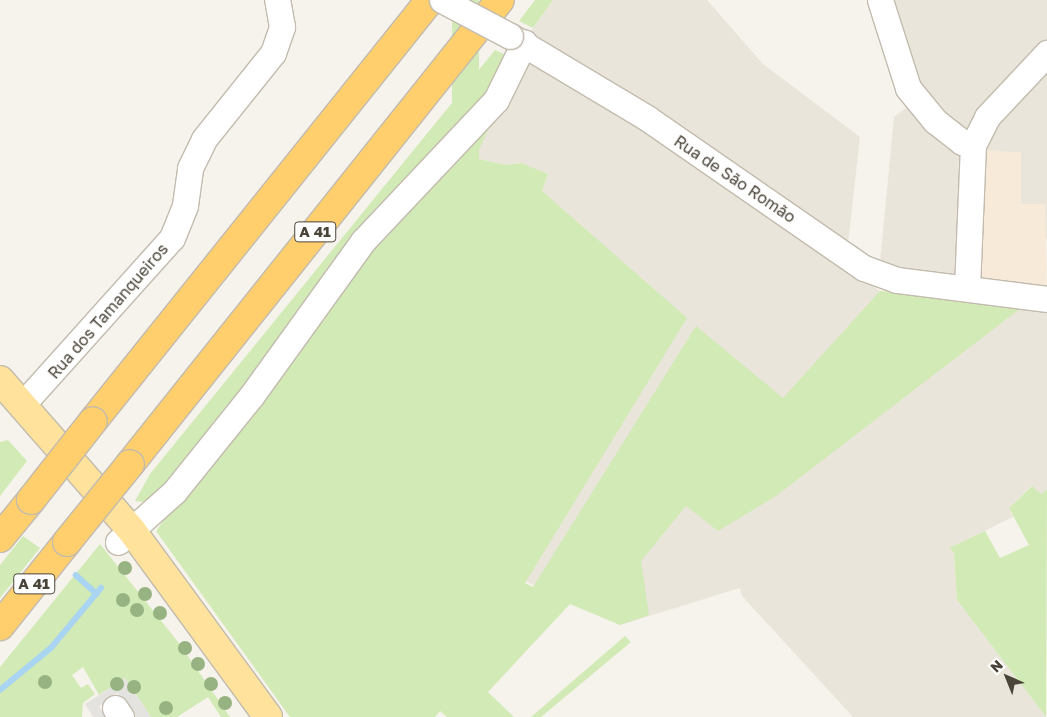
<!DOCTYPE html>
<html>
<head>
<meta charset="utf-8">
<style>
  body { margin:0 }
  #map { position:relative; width:1047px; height:717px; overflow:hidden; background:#f6f3ec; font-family:"Golos Text",sans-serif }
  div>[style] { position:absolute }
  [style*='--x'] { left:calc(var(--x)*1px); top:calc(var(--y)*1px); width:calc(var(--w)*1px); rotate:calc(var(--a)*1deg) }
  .residential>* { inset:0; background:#eae5da }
  .commercial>* { inset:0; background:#f7ead8 }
  .green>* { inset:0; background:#d2eab5; transform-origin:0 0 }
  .parking>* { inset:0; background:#e5e3e0 }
  .stream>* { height:5.5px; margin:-2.75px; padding:0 2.75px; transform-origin:2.75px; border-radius:2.75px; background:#a9d4f2 }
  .roads { filter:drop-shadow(1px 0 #c2bbae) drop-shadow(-1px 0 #c2bbae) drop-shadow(0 1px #c2bbae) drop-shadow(0 -1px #c2bbae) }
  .minor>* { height:25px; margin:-12.5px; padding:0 12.5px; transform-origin:12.5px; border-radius:12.5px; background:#fff }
  .major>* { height:28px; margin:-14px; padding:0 14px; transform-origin:14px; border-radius:14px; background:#ffe39c }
  .highway>* { height:28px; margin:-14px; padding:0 14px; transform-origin:14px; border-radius:14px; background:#ffcf6e }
  .bridges { filter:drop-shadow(1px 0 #c2bbae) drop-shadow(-1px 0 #c2bbae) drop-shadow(0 1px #c2bbae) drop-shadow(0 -1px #c2bbae) }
  .minor-bridge>* { height:25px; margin:-12.5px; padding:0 12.5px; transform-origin:12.5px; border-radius:12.5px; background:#fff }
  .highway-bridge>* { height:28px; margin:-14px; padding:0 14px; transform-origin:14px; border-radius:14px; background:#ffcf6e }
  .trees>* { width:14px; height:14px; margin:-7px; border-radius:50%; background:#97b381 }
  span { translate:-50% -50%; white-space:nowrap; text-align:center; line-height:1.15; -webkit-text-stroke:4px #fff; paint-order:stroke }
  .shield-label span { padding:1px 4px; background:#fff; border:1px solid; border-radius:4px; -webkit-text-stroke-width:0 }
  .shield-label { font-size:15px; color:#4b4439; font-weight:700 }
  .street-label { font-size:16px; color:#4b4439 }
  .north { position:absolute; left:982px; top:652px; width:50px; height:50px; -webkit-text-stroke:4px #fff; paint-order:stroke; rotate:316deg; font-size:14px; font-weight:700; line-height:20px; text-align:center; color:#4b4439 }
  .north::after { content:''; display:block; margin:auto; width:18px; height:22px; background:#4b4439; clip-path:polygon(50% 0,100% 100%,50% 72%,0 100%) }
</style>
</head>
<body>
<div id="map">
  <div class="residential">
    <i style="clip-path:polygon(553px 0,707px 0,763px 64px,860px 137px,847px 253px,524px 41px)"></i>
    <i style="clip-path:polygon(883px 0,1047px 0,1047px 50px,972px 142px,922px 104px)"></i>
    <i style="clip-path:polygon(525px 45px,880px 291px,1025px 305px,1047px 302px,1047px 490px,1041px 494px,1031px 486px,1009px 508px,1013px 517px,949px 548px,954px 553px,957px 600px,1046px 717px,853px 717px,742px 596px,740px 588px,620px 625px,415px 530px,548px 175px,521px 163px,506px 165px,475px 158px)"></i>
    <i style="clip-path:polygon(1047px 66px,1047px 240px,1021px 204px,1021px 153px,986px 150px,997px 121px)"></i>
    <i style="clip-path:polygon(915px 101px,960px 144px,965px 285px,879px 272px,894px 117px)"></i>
  </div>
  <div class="commercial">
    <i style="clip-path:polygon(977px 149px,1021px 153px,1021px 204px,1045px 204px,1047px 295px,971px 286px)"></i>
  </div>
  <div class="green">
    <i style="left:452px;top:0;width:27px;height:549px"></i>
    <i style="clip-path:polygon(535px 0,553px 0,533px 28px,519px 21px)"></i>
    <i style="clip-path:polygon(495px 50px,506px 55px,500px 79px,205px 446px,145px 502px,135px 501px,150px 474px)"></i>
    <i style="clip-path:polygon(498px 109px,475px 158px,506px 165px,521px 163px,548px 174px,542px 191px,687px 318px,525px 583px,533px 587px,696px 326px,783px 398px,880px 291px,1025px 305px,776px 496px,718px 531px,686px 506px,641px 561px,649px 615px,620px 625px,570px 604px,488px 692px,514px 717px,447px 717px,440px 711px,435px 717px,290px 717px,156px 531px,366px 247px)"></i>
    <i style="clip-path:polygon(8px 440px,27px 461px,0 496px,0 442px)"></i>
    <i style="clip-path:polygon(1032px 486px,1041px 494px,1047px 490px,1046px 717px,957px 600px,954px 553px,949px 548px,985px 531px,1000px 558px,1029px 545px,1009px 508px)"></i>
    <i style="clip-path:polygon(23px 536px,40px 548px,0 598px,0 565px)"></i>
    <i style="clip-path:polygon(100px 544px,178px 642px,230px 717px,221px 717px,208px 697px,177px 717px,151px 717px,125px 678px,99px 695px,83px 667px,72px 675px,81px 688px,88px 684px,95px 694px,83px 703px,82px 717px,0 717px,0 667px)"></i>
    <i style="clip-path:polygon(625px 636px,631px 642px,541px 717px,531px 717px)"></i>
  </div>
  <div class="parking">
    <i style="clip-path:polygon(125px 678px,151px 717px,134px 717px,118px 693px,99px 706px,106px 717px,93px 717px,85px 704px)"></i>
  </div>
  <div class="stream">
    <i style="--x:76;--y:575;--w:28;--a:42"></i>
    <i style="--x:0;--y:690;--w:66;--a:-39.5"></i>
    <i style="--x:51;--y:648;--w:78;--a:-50.2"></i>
  </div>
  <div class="roads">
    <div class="minor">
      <i style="--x:880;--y:0;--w:92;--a:72.3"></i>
      <i style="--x:908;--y:88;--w:43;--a:50.7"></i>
      <i style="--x:935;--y:121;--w:34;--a:38"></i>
      <i style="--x:962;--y:142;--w:11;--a:15"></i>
      <i style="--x:510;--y:36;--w:160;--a:30.9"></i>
      <i style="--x:647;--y:118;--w:264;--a:34.7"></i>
      <i style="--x:864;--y:268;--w:35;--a:20"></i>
      <i style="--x:897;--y:280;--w:151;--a:7.2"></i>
      <i style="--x:967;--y:288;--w:143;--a:-87.6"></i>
      <i style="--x:973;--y:145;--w:31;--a:-63"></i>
      <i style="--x:987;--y:117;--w:88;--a:-46.8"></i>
      <i style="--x:22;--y:405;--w:224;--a:-48.1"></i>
      <i style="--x:172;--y:238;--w:35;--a:-68"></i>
      <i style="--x:185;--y:205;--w:37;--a:-82"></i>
      <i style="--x:190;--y:168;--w:32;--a:-64"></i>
      <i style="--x:204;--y:139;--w:110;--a:-51.3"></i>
      <i style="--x:273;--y:53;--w:28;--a:-71"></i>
      <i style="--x:282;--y:27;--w:27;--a:-100"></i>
      <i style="--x:118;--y:542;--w:75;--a:-41.8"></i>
      <i style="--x:174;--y:492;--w:124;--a:-51.2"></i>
      <i style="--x:252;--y:395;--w:190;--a:-54.2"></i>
      <i style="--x:363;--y:241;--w:194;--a:-46.7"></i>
      <i style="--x:496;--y:100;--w:64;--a:-63.8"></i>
      <i style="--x:115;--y:708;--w:11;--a:56"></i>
    </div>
    <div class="major">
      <i style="--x:0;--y:380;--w:201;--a:48.8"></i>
      <i style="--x:132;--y:531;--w:230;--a:53.8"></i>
    </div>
    <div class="highway">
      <i style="--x:93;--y:421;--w:539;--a:-51.32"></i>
      <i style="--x:130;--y:464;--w:593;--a:-51.43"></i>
      <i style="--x:0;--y:538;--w:49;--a:-50.8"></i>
      <i style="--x:0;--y:626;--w:107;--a:-51.4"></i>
    </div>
  </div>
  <div class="bridges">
    <div class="minor-bridge">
      <i style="--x:442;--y:0;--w:77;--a:27.9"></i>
    </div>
    <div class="highway-bridge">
      <i style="--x:31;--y:500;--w:100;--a:-51.9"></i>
      <i style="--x:67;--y:542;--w:100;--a:-51.1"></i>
    </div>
  </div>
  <div class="trees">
    <i style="left:125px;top:568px"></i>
    <i style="left:145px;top:594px"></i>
    <i style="left:123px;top:600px"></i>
    <i style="left:137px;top:610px"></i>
    <i style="left:160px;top:613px"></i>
    <i style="left:185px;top:648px"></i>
    <i style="left:198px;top:664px"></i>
    <i style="left:45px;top:682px"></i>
    <i style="left:117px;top:684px"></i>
    <i style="left:211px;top:684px"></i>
    <i style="left:134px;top:687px"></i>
    <i style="left:225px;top:703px"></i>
    <i style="left:166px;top:708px"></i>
  </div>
  <div class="shield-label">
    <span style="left:315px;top:232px">A 41</span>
    <span style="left:34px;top:584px">A 41</span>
  </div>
  <div class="street-label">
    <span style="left:735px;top:179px;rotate:34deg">Rua de São Romão</span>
    <span style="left:108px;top:311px;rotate:-49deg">Rua dos Tamanqueiros</span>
  </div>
  <div class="north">N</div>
</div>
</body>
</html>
